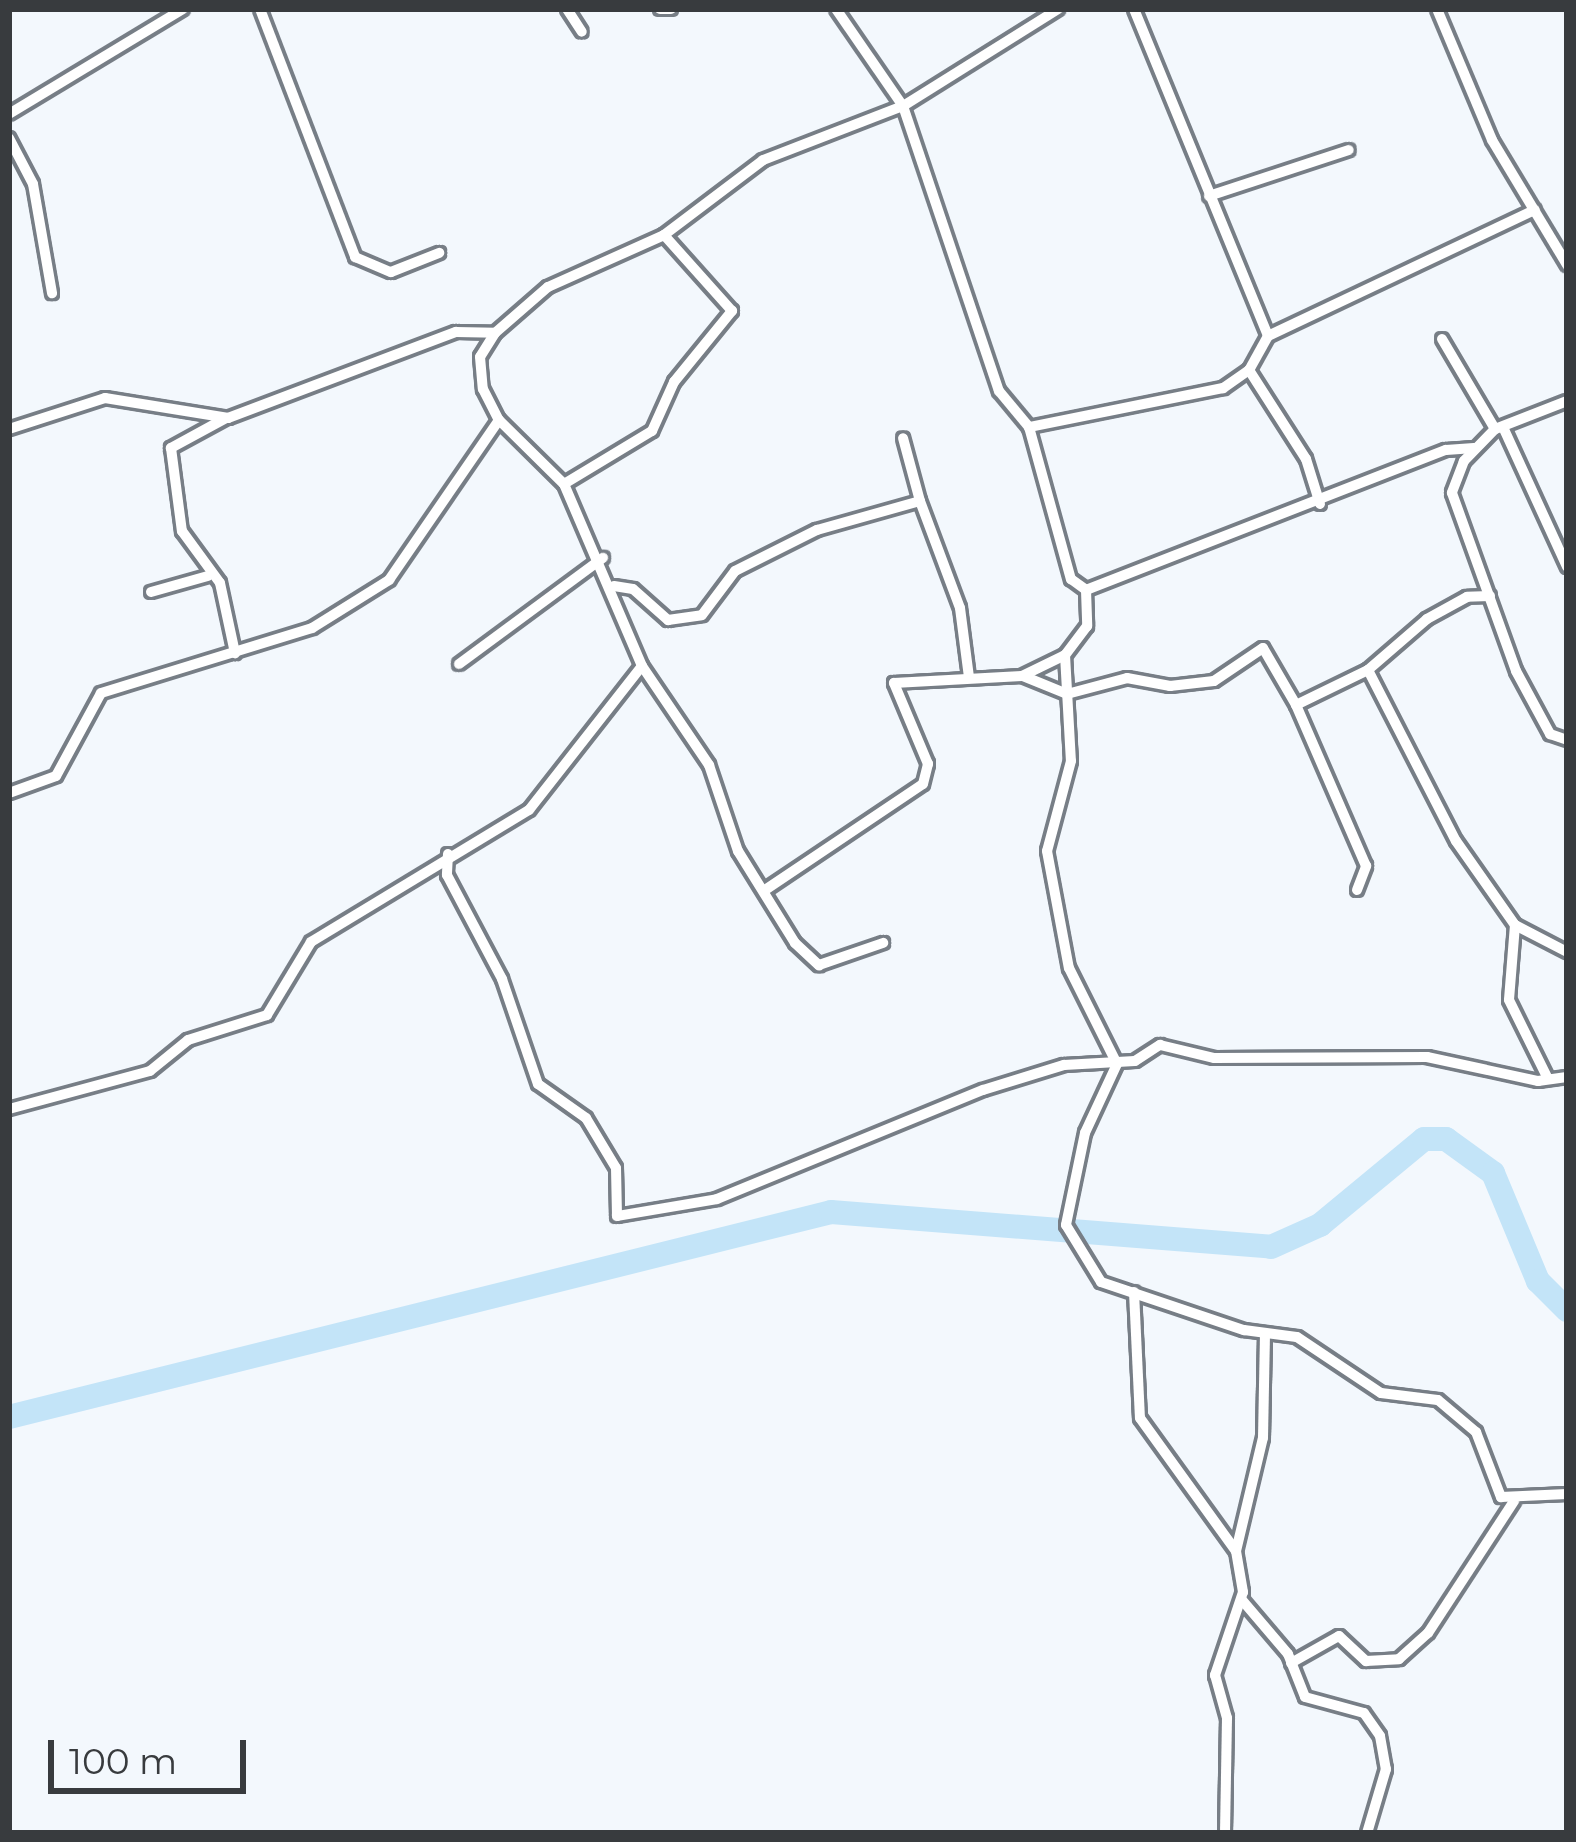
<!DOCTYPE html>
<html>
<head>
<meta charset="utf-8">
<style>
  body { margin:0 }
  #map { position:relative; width:1576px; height:1842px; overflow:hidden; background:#f3f8fd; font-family:Montserrat,sans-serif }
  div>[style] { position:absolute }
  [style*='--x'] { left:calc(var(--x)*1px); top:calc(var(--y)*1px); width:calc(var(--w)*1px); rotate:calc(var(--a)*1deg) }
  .river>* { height:24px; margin:-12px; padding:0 12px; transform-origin:12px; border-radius:12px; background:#c3e4f8 }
  .roads { filter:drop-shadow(3px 0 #777e86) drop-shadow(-3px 0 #777e86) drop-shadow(0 3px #777e86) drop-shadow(0 -3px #777e86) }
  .street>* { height:10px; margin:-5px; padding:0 5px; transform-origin:5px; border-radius:5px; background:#fff }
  span { translate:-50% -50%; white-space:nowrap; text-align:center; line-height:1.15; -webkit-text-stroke:12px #f3f8fd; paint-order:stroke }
  .frame { position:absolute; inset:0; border:12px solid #383b3e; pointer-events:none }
  .scale { position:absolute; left:48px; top:1740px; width:198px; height:54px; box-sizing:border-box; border:6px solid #383b3e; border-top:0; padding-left:15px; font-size:36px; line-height:42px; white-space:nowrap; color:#383b3e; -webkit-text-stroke:9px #f3f8fd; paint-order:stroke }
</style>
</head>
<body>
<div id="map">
  <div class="river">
    <i style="--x:9;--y:1417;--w:847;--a:-14"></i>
    <i style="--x:831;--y:1212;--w:441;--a:4.5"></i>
    <i style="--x:1271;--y:1247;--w:54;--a:-24.2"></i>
    <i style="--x:1320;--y:1225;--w:135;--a:-39.6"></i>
    <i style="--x:1424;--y:1139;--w:22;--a:0"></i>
    <i style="--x:1446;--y:1139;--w:58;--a:35.9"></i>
    <i style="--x:1493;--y:1173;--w:117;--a:67.4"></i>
    <i style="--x:1538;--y:1281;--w:41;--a:45"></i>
  </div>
  <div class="roads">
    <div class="street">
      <i style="--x:260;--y:9;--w:266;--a:69"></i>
      <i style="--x:355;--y:257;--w:39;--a:23"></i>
      <i style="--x:391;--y:272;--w:52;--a:-21.6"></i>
      <i style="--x:567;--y:9;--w:27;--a:57"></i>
      <i style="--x:660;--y:9;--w:11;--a:0"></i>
      <i style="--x:836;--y:9;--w:118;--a:55.4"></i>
      <i style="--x:903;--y:106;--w:301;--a:71.4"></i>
      <i style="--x:999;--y:391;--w:47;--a:50.2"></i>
      <i style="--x:1134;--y:9;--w:353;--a:67.7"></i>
      <i style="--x:1268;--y:336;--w:39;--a:119"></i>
      <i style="--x:1249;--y:370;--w:32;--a:145"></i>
      <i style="--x:1223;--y:388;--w:198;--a:168.6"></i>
      <i style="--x:1029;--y:427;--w:158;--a:74.6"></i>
      <i style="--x:1071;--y:579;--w:19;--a:36"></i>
      <i style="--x:1086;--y:590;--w:36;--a:88"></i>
      <i style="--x:1087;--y:626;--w:36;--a:127"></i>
      <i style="--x:1065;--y:655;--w:106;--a:86.8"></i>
      <i style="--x:1071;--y:761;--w:93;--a:104.9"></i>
      <i style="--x:1047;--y:851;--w:119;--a:79.4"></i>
      <i style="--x:1069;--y:968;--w:107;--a:63.4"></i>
      <i style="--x:1117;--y:1064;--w:76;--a:114.9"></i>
      <i style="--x:1085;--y:1133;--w:94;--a:101.7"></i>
      <i style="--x:1066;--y:1225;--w:67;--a:58.4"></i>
      <i style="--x:1101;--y:1282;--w:151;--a:18.6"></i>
      <i style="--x:1244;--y:1330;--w:53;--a:7.5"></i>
      <i style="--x:1297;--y:1337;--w:101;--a:33.7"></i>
      <i style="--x:1381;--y:1393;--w:57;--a:7"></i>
      <i style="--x:1438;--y:1400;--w:50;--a:40.1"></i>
      <i style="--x:1476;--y:1432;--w:70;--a:69"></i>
      <i style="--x:1501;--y:1497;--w:66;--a:-2.6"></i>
      <i style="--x:1437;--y:9;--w:142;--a:67.2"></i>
      <i style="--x:1492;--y:140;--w:146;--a:59"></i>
      <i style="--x:9;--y:114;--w:203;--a:-31.1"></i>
      <i style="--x:9;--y:138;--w:52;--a:62.4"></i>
      <i style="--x:33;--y:184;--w:111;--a:80.1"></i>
      <i style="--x:1209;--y:196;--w:147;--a:-18.2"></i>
      <i style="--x:495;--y:333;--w:28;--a:122"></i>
      <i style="--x:480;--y:357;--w:32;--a:85"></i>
      <i style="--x:483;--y:389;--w:35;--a:63"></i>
      <i style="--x:499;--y:420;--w:91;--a:44.6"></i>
      <i style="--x:1268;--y:336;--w:295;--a:-25.3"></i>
      <i style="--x:1442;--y:339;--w:104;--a:59.5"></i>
      <i style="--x:1249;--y:370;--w:106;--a:57.4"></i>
      <i style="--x:1306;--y:459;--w:47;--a:72.7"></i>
      <i style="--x:1567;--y:401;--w:77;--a:158.7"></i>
      <i style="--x:1495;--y:429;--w:45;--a:134.1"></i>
      <i style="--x:1464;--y:461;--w:34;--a:111"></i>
      <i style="--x:1452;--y:493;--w:189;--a:70.2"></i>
      <i style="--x:1516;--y:671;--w:72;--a:61.6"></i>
      <i style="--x:1550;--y:734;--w:18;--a:19"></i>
      <i style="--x:226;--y:418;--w:63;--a:151.4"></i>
      <i style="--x:171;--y:448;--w:84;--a:82.5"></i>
      <i style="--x:182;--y:531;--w:64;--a:53.8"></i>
      <i style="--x:220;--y:583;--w:72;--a:77.9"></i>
      <i style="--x:1503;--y:427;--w:154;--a:65.4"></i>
      <i style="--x:9;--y:429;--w:101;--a:-17.9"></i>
      <i style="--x:105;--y:398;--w:125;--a:9.2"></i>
      <i style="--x:228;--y:418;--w:244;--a:-20.7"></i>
      <i style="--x:456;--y:332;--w:39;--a:1"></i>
      <i style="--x:495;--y:333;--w:70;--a:-41"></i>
      <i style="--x:548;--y:287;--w:127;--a:-24.1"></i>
      <i style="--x:920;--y:501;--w:114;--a:69.5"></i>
      <i style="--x:960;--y:608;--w:70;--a:82.6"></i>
      <i style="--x:614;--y:586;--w:19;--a:9"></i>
      <i style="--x:633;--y:589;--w:47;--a:41.5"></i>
      <i style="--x:668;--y:620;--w:34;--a:-8"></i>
      <i style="--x:702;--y:615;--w:55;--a:-53.1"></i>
      <i style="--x:735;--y:571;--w:92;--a:-26.6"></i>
      <i style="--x:817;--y:530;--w:107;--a:-15.7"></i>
      <i style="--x:920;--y:501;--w:65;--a:-105.1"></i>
      <i style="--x:1086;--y:590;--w:386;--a:-21.3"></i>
      <i style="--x:1446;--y:450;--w:28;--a:-4"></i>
      <i style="--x:151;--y:592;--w:59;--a:-15.7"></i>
      <i style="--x:1490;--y:596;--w:23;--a:178"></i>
      <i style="--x:1467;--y:597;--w:46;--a:151.2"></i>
      <i style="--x:1427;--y:619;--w:78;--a:139.2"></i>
      <i style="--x:1368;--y:670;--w:192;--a:62.8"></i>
      <i style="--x:1456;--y:841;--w:103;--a:54.9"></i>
      <i style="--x:1515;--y:925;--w:75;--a:94.6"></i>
      <i style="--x:1509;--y:1000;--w:88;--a:63.7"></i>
      <i style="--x:459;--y:664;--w:179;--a:-36.4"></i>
      <i style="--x:642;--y:666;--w:120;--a:55.9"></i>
      <i style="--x:709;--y:765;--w:91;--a:71.4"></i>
      <i style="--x:738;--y:851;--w:108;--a:58.2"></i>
      <i style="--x:795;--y:943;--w:33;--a:43"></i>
      <i style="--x:819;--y:965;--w:68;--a:-19"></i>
      <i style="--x:1023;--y:676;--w:48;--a:22.2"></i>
      <i style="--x:1067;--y:694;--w:62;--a:-14.9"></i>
      <i style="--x:1127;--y:678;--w:44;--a:10.5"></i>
      <i style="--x:1170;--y:686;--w:44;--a:-6.5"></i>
      <i style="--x:1214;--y:681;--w:59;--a:-34"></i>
      <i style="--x:1263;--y:648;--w:66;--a:59.9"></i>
      <i style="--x:9;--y:793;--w:50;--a:-19.9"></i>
      <i style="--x:56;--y:776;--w:94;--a:-61.5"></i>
      <i style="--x:101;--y:693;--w:221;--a:-17.1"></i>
      <i style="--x:312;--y:628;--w:91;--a:-31.9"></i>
      <i style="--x:389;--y:580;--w:194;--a:-55.5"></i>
      <i style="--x:448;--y:854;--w:21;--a:93"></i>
      <i style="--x:447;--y:875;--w:118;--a:62.1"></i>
      <i style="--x:502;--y:979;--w:111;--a:71.1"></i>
      <i style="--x:538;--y:1084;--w:59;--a:35.3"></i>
      <i style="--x:586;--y:1118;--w:58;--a:59"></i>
      <i style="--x:616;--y:1168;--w:48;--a:88.8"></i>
      <i style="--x:617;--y:1216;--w:101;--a:-9.6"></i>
      <i style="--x:717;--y:1199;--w:287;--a:-22.3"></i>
      <i style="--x:983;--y:1090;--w:85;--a:-17.2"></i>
      <i style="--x:1064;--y:1065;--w:71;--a:-3.2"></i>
      <i style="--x:1135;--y:1061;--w:30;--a:-33"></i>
      <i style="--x:1160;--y:1045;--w:56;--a:13.5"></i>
      <i style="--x:1214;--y:1058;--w:213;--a:-0.3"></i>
      <i style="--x:1427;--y:1057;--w:114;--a:12.2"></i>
      <i style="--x:1538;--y:1081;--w:29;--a:-8"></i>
      <i style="--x:765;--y:890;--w:190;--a:-33.9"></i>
      <i style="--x:923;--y:784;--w:21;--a:-76"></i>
      <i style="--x:928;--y:764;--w:88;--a:-112.8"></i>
      <i style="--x:894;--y:683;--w:128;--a:-3.1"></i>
      <i style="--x:1022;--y:676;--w:48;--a:-26"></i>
      <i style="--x:1357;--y:890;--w:26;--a:-69"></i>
      <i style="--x:1366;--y:866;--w:176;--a:-113.5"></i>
      <i style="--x:1296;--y:705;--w:80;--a:-25.9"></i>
      <i style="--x:1515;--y:925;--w:59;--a:27.4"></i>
      <i style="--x:9;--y:1109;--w:146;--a:-15.1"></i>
      <i style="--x:150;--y:1071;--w:49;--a:-39.2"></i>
      <i style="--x:188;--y:1040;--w:83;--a:-17.6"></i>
      <i style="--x:267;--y:1015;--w:85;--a:-58.9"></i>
      <i style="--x:311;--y:942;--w:255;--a:-31.2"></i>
      <i style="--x:529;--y:810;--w:183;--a:-51.9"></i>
      <i style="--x:642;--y:666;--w:198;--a:-113.2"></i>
      <i style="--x:564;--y:484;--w:103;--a:-31.1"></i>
      <i style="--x:652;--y:431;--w:54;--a:-65.8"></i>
      <i style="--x:674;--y:382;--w:92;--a:-50.8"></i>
      <i style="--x:732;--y:311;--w:102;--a:-131.8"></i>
      <i style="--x:664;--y:235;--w:124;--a:-37.1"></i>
      <i style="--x:763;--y:160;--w:150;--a:-21.1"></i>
      <i style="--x:903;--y:106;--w:183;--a:-32"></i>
      <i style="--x:1134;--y:1292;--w:126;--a:87.3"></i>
      <i style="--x:1140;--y:1418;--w:164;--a:54.2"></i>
      <i style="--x:1236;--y:1551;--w:42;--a:80.3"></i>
      <i style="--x:1243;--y:1592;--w:88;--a:108.6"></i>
      <i style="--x:1215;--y:1675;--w:45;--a:74.4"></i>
      <i style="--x:1227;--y:1718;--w:115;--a:91"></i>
      <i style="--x:1236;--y:1551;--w:116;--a:-76.6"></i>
      <i style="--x:1263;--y:1438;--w:105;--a:-88.9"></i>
      <i style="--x:1242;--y:1600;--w:71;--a:49.6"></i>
      <i style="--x:1288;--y:1654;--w:46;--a:68.4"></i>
      <i style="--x:1305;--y:1697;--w:61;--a:15.2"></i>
      <i style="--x:1364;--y:1713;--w:28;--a:55"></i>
      <i style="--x:1380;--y:1736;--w:34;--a:80"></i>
      <i style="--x:1386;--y:1769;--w:67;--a:106.5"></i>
      <i style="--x:1291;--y:1663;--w:55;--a:-29.4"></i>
      <i style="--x:1339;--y:1636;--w:37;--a:43"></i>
      <i style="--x:1366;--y:1661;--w:33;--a:-3"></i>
      <i style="--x:1399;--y:1659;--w:39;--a:-42"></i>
      <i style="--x:1428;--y:1633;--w:158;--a:-56.9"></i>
    </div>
  </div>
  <div class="frame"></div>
  <div class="scale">100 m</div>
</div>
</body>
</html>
